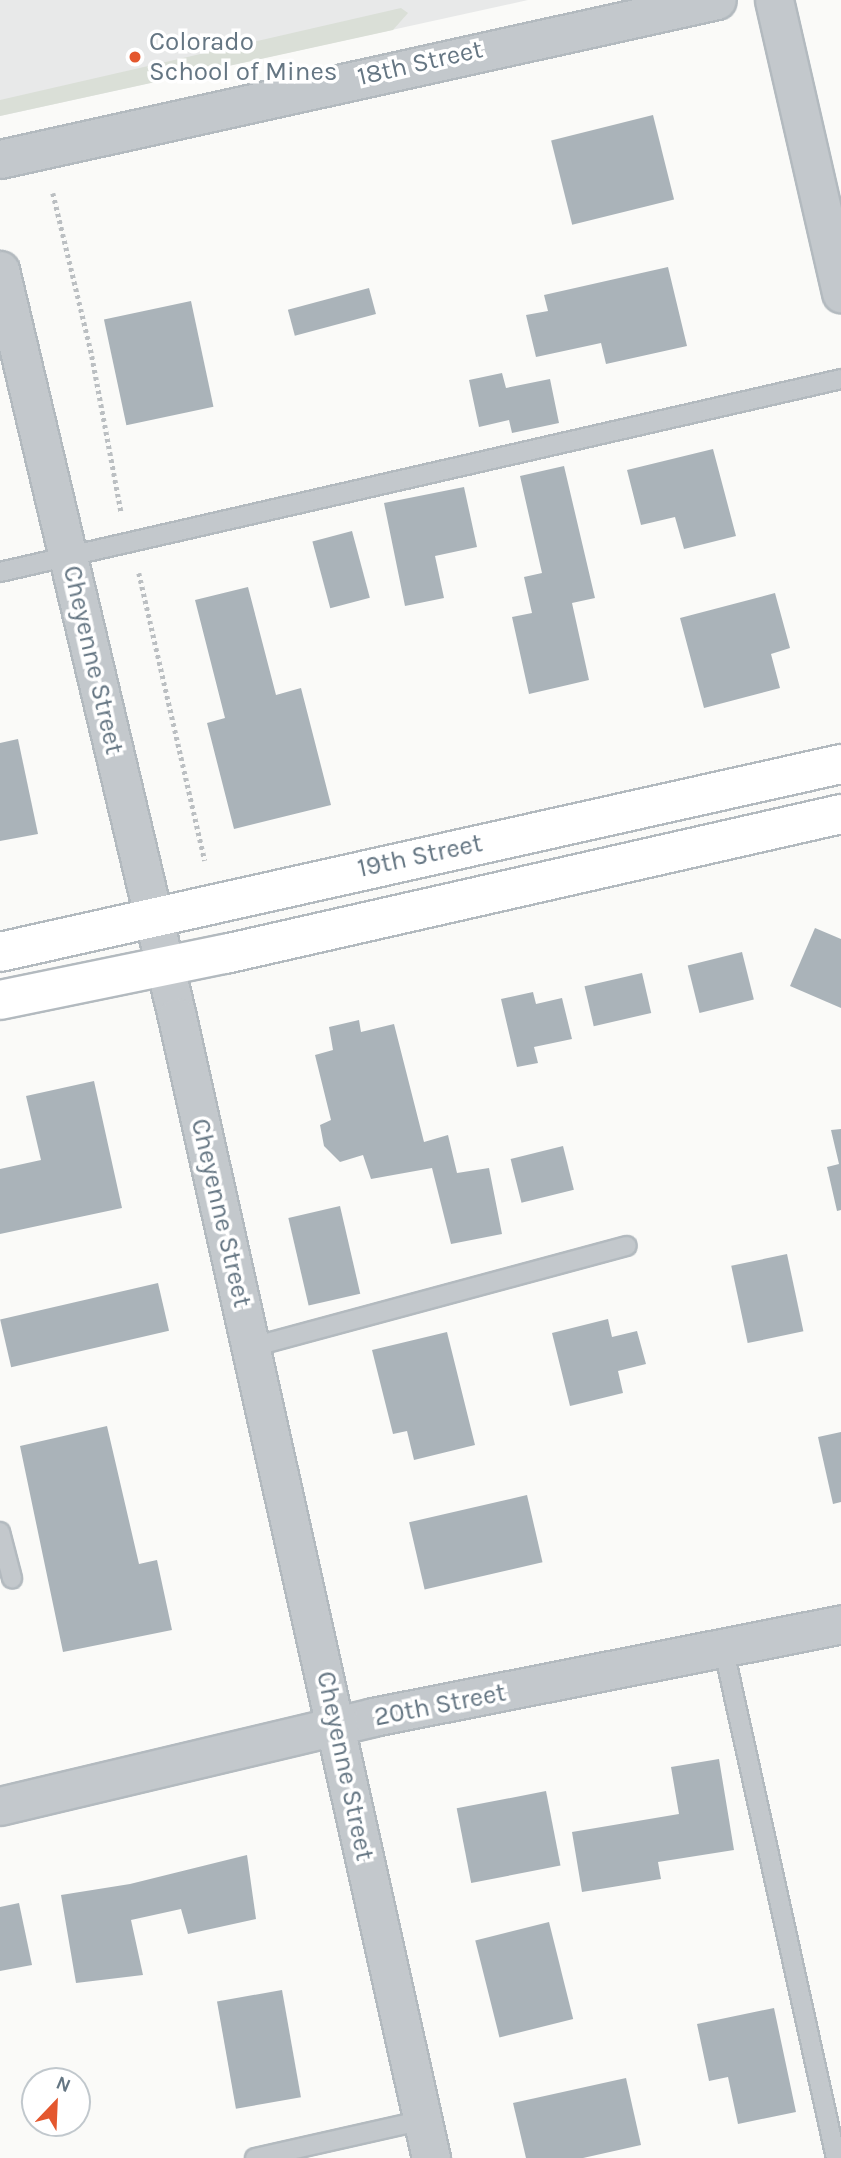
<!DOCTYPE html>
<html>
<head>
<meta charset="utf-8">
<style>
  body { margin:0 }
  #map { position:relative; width:841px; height:2158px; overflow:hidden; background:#fafaf8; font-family:Karla,sans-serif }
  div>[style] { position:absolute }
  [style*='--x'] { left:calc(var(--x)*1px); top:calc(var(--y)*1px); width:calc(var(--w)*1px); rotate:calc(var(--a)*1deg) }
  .built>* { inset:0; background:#e8e9e9 }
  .green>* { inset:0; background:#dadfd7 }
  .building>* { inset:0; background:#aab3b9; transform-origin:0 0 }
  .path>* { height:4.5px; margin-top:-2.25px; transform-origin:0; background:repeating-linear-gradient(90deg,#bbbfc2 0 3.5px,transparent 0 7px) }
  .roads { filter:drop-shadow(2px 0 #b3babf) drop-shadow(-2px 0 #b3babf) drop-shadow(0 2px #b3babf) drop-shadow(0 -2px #b3babf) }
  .service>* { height:18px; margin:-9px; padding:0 9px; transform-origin:9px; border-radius:9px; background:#c3c8cc }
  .minor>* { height:37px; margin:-18.5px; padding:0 18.5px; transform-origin:18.5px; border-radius:18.5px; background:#c3c8cc }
  .secondary>* { height:38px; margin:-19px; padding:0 19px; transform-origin:19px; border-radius:19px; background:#fff }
  .dots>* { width:19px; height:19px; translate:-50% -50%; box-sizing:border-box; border:4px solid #fff; border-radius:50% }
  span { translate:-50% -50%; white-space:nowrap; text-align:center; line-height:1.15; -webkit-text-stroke:7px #fff; paint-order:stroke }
  .poi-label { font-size:26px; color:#657683 }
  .left { translate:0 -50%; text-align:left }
  .street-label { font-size:26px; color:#657683 }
  .north { position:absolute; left:21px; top:2067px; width:70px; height:70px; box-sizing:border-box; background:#fff; border:2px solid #c1c8cd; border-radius:50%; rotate:23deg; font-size:19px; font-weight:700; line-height:28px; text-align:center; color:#657683 }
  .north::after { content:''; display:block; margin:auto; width:24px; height:32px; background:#e4572e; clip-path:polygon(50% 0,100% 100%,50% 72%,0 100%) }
</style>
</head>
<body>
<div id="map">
  <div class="built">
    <i style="clip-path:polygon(0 0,528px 0,0 116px)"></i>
  </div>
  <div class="green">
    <i style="clip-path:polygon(401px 8px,408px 13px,393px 30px,0 116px,0 100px)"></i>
  </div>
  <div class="building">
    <i style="left:653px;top:115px;width:87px;height:105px;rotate:76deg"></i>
    <i style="clip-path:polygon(668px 267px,687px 346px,606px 364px,601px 343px,536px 357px,526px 315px,548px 311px,544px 295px)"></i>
    <i style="left:369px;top:288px;width:27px;height:84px;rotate:75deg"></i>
    <i style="left:191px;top:301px;width:108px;height:89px;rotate:78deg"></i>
    <i style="clip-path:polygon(502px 373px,506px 388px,550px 379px,559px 423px,512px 433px,509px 420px,479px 427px,469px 380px)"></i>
    <i style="clip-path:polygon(713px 449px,736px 536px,684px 549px,675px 517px,641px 525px,627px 470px)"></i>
    <i style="clip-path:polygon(564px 466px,595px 598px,572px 603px,589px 680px,529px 694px,512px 617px,532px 613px,524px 577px,542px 573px,520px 476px)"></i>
    <i style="clip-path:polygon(464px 487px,477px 547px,435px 556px,444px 598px,405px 606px,384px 503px)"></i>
    <i style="left:352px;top:531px;width:69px;height:41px;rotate:75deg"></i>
    <i style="clip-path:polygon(248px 587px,276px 695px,301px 688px,331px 805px,234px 829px,207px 723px,225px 718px,195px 600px)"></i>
    <i style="clip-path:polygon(775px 593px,790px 648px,771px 654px,780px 688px,704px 708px,680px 618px)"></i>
    <i style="clip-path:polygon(18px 739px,38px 834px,0 841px,0 743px)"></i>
    <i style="clip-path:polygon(815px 928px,841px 939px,841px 1008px,790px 986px)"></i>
    <i style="left:742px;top:952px;width:49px;height:56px;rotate:76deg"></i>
    <i style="left:642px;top:973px;width:41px;height:59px;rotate:77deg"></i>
    <i style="clip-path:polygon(533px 992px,536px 1004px,562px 998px,572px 1039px,534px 1047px,538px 1063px,517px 1067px,501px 999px)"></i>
    <i style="clip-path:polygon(359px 1020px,361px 1032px,394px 1024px,424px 1142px,448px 1135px,457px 1173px,489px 1168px,502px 1234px,451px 1244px,432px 1168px,371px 1179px,363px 1155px,340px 1162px,324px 1146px,320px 1125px,331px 1120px,315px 1055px,333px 1050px,329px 1027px)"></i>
    <i style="clip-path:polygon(94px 1081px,122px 1208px,0 1234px,0 1169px,41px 1160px,26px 1096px)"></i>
    <i style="clip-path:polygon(841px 1129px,841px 1210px,837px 1211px,827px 1167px,839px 1164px,831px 1130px)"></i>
    <i style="left:563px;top:1146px;width:45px;height:54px;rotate:76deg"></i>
    <i style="left:340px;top:1206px;width:90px;height:53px;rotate:77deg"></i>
    <i style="left:787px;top:1254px;width:79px;height:57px;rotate:78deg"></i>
    <i style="left:158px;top:1283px;width:49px;height:162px;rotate:77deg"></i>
    <i style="clip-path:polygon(608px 1319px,612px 1337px,637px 1331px,646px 1364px,618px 1371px,623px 1393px,570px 1406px,552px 1333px)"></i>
    <i style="clip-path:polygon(447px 1332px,475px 1445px,414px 1460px,407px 1431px,393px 1434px,372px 1350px)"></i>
    <i style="clip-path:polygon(107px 1426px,139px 1564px,157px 1560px,172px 1630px,63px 1652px,20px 1446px)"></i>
    <i style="clip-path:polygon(841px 1432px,841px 1502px,833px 1504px,818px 1437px)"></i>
    <i style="left:527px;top:1495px;width:69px;height:121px;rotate:77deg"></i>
    <i style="clip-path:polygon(719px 1759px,734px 1850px,658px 1862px,661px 1879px,582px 1892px,572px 1832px,679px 1814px,671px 1767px)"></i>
    <i style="left:546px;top:1791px;width:76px;height:91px;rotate:79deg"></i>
    <i style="clip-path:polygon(247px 1855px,256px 1919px,188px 1934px,181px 1909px,131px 1920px,143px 1975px,76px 1983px,61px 1895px,130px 1884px)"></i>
    <i style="clip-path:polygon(19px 1903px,32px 1965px,0 1971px,0 1907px)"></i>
    <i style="left:549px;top:1922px;width:100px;height:76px;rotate:76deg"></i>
    <i style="left:282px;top:1990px;width:109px;height:66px;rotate:80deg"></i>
    <i style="clip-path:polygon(774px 2008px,796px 2112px,738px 2124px,728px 2077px,709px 2081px,697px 2024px)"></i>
    <i style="clip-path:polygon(626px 2078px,641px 2145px,583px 2158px,526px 2158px,513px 2103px)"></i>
  </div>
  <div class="path">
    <i style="--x:53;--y:193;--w:168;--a:76.5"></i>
    <i style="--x:92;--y:356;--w:158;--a:79.4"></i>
    <i style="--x:139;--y:573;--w:295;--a:77.1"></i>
  </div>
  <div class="roads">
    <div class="service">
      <i style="--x:0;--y:572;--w:863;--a:-12.92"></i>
      <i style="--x:252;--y:1347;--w:388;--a:-15.1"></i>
      <i style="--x:0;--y:1532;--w:48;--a:75.4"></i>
      <i style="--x:724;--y:1651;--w:519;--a:77.54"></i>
      <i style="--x:255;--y:2158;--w:172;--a:-12.7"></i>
    </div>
    <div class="minor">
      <i style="--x:774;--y:0;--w:301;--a:77.1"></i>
      <i style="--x:0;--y:159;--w:734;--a:-12.5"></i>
      <i style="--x:0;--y:270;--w:768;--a:76.67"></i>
      <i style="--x:177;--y:1017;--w:1169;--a:77.45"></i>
      <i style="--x:0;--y:1806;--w:383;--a:-13.4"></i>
      <i style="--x:373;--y:1717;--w:477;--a:-11.2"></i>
    </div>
    <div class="secondary">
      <i style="--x:0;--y:952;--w:862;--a:-12.6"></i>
      <i style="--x:0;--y:1000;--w:230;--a:-11.6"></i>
      <i style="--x:225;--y:954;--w:632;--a:-12.8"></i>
    </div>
  </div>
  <div class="dots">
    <i style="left:135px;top:57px;background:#e4572e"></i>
  </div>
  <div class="poi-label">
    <span class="left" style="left:149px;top:57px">Colorado<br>School of Mines</span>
  </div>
  <div class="street-label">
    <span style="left:420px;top:63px;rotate:-13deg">18th Street</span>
    <span style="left:93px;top:660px;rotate:77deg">Cheyenne Street</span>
    <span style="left:420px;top:856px;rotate:-12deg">19th Street</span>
    <span style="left:221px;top:1213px;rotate:77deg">Cheyenne Street</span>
    <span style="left:440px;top:1705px;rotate:-11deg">20th Street</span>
    <span style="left:345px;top:1766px;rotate:78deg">Cheyenne Street</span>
  </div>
  <div class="north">N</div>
</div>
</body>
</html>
